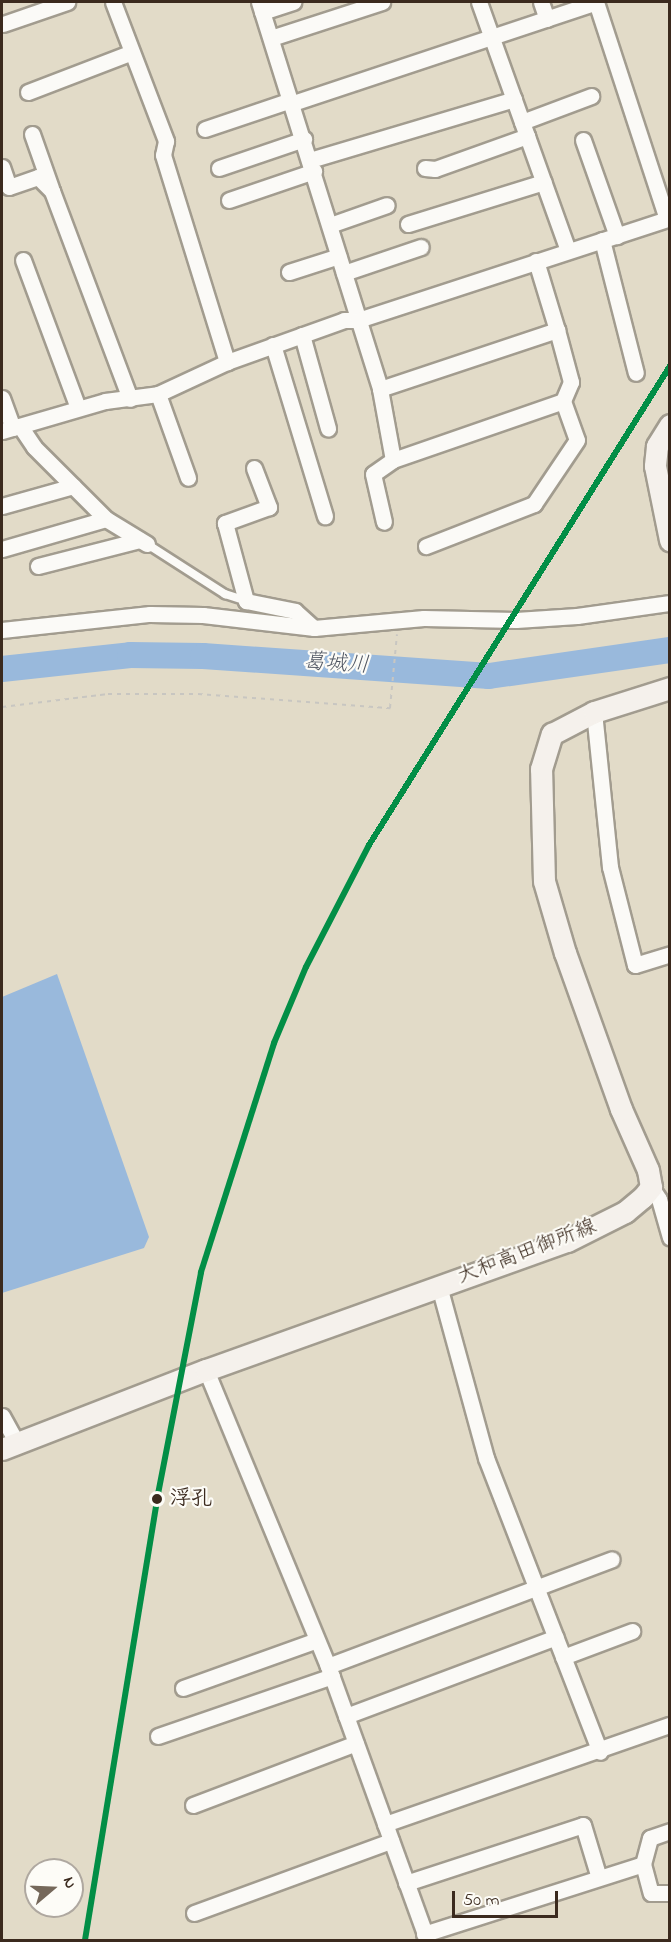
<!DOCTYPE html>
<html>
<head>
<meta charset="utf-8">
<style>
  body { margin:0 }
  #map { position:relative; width:671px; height:1942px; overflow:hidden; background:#e2dbc8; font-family:"Indie Flower","Klee One",sans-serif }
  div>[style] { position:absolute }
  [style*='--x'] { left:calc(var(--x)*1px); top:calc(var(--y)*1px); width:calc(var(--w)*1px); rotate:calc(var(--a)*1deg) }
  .water>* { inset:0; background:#99b9dc }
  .river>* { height:26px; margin:-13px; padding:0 13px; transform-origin:13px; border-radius:13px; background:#99b9dc }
  .path>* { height:2px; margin-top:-1px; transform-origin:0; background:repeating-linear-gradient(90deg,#c8c6c1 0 4.5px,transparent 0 9px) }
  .roads { filter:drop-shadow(2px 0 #a29c8f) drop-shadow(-2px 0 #a29c8f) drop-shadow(0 2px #a29c8f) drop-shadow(0 -2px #a29c8f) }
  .lane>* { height:8px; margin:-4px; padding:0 4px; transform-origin:4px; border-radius:4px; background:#fbfaf7 }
  .street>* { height:15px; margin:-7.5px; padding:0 7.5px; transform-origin:7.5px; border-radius:7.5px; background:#fbfaf7 }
  .secondary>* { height:21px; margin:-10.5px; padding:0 10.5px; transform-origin:10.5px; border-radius:10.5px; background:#f5f1ec }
  .rail-1>* { height:6px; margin:-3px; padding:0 3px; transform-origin:3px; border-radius:3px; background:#028e46 }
  .dots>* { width:16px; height:16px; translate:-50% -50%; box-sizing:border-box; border:3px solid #fdfcf7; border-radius:50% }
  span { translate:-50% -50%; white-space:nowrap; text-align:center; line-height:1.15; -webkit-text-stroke:4.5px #fdfcf7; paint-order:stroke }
  .street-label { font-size:21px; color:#3b2a1e }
  .stop-label { font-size:21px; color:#3b2a1e; font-weight:700 }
  .left { translate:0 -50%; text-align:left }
  .water-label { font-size:22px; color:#515763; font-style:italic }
  .frame { position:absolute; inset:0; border:3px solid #3b2a1e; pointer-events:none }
  .north { position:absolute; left:24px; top:1858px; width:60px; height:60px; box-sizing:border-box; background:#fdfcf7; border:2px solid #afa8a0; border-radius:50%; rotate:71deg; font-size:16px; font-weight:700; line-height:24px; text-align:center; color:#3b2a1e }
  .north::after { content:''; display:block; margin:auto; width:21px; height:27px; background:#75685a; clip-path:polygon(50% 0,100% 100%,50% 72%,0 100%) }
  .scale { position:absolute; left:452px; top:1891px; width:106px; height:27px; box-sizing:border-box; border:3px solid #3b2a1e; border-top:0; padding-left:8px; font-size:18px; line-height:21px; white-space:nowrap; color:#3b2a1e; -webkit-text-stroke:4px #fdfcf7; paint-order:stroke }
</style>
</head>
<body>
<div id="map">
  <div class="water">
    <i style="clip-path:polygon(57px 974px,149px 1237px,144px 1248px,2px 1293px,2px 997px)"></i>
  </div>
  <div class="river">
    <i style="--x:2;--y:669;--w:129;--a:-6.2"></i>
    <i style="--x:130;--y:655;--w:73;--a:0.8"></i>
    <i style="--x:203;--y:656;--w:287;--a:4"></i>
    <i style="--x:489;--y:676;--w:183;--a:-8.2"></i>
  </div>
  <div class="path">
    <i style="--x:2;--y:707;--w:107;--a:-7"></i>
    <i style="--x:108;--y:694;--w:90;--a:0"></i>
    <i style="--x:198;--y:694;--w:193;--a:4.2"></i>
    <i style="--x:390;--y:708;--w:74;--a:-84.6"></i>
  </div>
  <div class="roads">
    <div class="lane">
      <i style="--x:147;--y:544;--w:93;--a:32.7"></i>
      <i style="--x:225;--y:594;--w:22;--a:18"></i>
    </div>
    <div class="street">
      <i style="--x:113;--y:2;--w:149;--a:69.1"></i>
      <i style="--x:166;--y:141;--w:14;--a:102"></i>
      <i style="--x:163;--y:155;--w:217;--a:72.8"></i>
      <i style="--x:259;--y:2;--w:405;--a:72.6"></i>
      <i style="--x:380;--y:389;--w:72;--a:79.6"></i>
      <i style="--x:393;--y:460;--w:24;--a:145"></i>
      <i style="--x:373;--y:474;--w:49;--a:77.1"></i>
      <i style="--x:479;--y:2;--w:264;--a:70.3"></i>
      <i style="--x:541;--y:2;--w:18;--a:71"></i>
      <i style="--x:596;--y:2;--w:228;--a:71.9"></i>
      <i style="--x:262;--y:12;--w:33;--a:-18"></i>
      <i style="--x:3;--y:24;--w:68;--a:-19"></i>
      <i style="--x:271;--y:38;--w:117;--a:-18"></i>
      <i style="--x:28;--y:92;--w:111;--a:-21"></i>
      <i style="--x:522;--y:122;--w:74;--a:-20.6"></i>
      <i style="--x:205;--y:129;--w:88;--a:-18.6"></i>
      <i style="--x:288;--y:101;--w:5;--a:22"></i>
      <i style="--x:293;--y:103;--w:319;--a:-18.4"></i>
      <i style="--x:32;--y:134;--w:57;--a:70.6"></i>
      <i style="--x:583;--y:140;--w:102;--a:70.5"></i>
      <i style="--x:310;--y:160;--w:213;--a:-16.6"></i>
      <i style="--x:2;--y:167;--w:21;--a:71"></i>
      <i style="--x:9;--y:187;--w:31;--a:-19"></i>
      <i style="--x:38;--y:177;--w:20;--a:45"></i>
      <i style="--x:52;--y:191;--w:222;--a:69.4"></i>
      <i style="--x:219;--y:168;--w:90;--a:-18.8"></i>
      <i style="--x:425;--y:168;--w:10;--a:6"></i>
      <i style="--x:435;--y:169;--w:98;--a:-19.7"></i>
      <i style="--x:229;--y:200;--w:90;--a:-18.8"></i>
      <i style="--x:408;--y:224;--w:142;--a:-17.2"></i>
      <i style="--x:330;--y:225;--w:60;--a:-19.3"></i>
      <i style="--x:602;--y:240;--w:137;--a:75.7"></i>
      <i style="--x:23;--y:260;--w:158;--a:69.6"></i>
      <i style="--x:536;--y:261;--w:72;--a:73.1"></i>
      <i style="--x:289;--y:272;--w:52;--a:-17.7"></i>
      <i style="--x:344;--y:273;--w:81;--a:-18.7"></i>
      <i style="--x:302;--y:335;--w:97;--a:74.4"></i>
      <i style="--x:273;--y:345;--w:179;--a:73.1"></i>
      <i style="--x:380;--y:389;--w:187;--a:-18.4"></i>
      <i style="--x:557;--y:330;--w:54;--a:74.9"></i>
      <i style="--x:571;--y:382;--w:21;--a:113"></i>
      <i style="--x:563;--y:401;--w:41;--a:70.3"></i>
      <i style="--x:577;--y:440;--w:77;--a:123.9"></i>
      <i style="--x:534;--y:504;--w:116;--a:158.7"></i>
      <i style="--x:158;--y:394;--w:89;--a:70.3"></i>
      <i style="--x:2;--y:398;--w:32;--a:70"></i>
      <i style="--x:20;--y:426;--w:25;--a:56"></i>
      <i style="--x:34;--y:447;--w:102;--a:45"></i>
      <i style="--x:106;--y:519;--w:48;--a:31.4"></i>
      <i style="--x:2;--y:431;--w:107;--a:-16.2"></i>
      <i style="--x:105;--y:401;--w:53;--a:-7.5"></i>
      <i style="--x:158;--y:394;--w:76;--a:-24.9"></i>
      <i style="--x:227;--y:362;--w:124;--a:-19.7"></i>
      <i style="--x:344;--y:320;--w:14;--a:0"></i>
      <i style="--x:358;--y:320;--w:328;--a:-18.1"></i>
      <i style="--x:393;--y:460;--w:180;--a:-19.1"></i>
      <i style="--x:254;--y:468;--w:42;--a:69"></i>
      <i style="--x:269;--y:507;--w:47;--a:160"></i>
      <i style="--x:225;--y:523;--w:81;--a:74.9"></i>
      <i style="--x:246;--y:601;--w:50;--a:11.5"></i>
      <i style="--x:295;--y:611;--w:25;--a:42"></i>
      <i style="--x:2;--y:506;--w:74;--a:-15.7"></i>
      <i style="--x:2;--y:549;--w:108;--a:-16.1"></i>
      <i style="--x:38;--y:566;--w:105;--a:-14.3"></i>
      <i style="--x:2;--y:630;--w:149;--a:-6.2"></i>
      <i style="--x:150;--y:614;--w:53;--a:1.1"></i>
      <i style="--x:203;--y:615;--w:112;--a:6.7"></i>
      <i style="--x:314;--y:628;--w:110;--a:-5.2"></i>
      <i style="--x:424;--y:618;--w:92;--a:1.2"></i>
      <i style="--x:516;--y:620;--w:61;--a:-3.8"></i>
      <i style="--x:577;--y:616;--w:94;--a:-8"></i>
      <i style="--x:594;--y:712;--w:156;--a:84.1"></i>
      <i style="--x:610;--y:867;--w:101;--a:75.7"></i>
      <i style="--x:635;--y:965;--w:37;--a:-17"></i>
      <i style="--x:651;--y:1187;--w:14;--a:56"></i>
      <i style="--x:659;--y:1199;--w:40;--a:74"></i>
      <i style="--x:439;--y:1286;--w:178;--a:74.7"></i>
      <i style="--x:486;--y:1458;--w:315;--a:68.8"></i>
      <i style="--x:206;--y:1370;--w:320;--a:67.6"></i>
      <i style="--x:328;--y:1666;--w:291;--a:70.1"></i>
      <i style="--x:2;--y:1416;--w:31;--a:61"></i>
      <i style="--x:563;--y:1657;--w:74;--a:-20.6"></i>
      <i style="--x:328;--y:1666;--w:303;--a:-20.6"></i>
      <i style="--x:183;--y:1688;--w:142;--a:-19.7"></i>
      <i style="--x:346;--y:1716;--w:224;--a:-20.6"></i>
      <i style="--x:158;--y:1736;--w:184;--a:-19"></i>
      <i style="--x:193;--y:1805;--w:174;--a:-20.8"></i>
      <i style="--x:385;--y:1824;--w:302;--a:-19.2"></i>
      <i style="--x:670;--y:1831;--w:21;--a:161"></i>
      <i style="--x:650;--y:1838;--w:27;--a:105"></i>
      <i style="--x:643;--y:1864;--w:30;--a:75"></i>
      <i style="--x:651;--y:1893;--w:19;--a:0"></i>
      <i style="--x:406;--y:1883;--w:186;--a:-18.1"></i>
      <i style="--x:583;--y:1825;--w:55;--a:73.2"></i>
      <i style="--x:194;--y:1913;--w:210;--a:-20.1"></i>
      <i style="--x:424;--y:1934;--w:230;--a:-17.7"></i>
    </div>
    <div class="secondary">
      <i style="--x:670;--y:425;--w:25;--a:122"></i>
      <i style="--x:657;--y:446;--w:20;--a:96"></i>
      <i style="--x:655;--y:466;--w:76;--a:78.5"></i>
      <i style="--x:2;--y:1449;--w:219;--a:-21.2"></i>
      <i style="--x:206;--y:1370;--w:383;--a:-19.7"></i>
      <i style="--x:567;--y:1241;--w:65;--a:-26.6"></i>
      <i style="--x:625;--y:1212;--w:23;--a:-40"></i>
      <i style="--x:643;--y:1197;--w:13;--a:-51"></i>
      <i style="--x:651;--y:1187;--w:17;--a:-100"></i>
      <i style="--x:648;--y:1170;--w:67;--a:-113.9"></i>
      <i style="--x:621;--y:1109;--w:166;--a:-109.7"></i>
      <i style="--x:565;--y:953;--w:75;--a:-106.3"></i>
      <i style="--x:544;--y:881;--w:112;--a:-91.5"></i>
      <i style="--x:541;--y:769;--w:37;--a:-73"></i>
      <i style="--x:552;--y:734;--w:47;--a:-27.6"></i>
      <i style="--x:594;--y:712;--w:80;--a:-17.5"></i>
    </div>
  </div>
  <div class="rail-1">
    <i style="--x:85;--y:1940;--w:452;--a:-80.7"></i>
    <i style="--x:158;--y:1494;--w:226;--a:-79"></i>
    <i style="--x:201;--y:1272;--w:240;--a:-72.3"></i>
    <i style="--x:274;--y:1043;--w:82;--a:-67.2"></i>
    <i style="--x:306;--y:967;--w:137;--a:-62.7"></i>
    <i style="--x:369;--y:845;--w:566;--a:-57.86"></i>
  </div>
  <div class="dots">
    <i style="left:157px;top:1499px;background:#3b2a1e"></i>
  </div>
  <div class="street-label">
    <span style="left:527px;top:1252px;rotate:-21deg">大和高田御所線</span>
  </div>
  <div class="stop-label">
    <span class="left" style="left:170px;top:1499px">浮孔</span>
  </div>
  <div class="water-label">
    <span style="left:336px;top:665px;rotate:4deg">葛城川</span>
  </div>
  <div class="frame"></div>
  <div class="north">N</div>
  <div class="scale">50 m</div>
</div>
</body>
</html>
